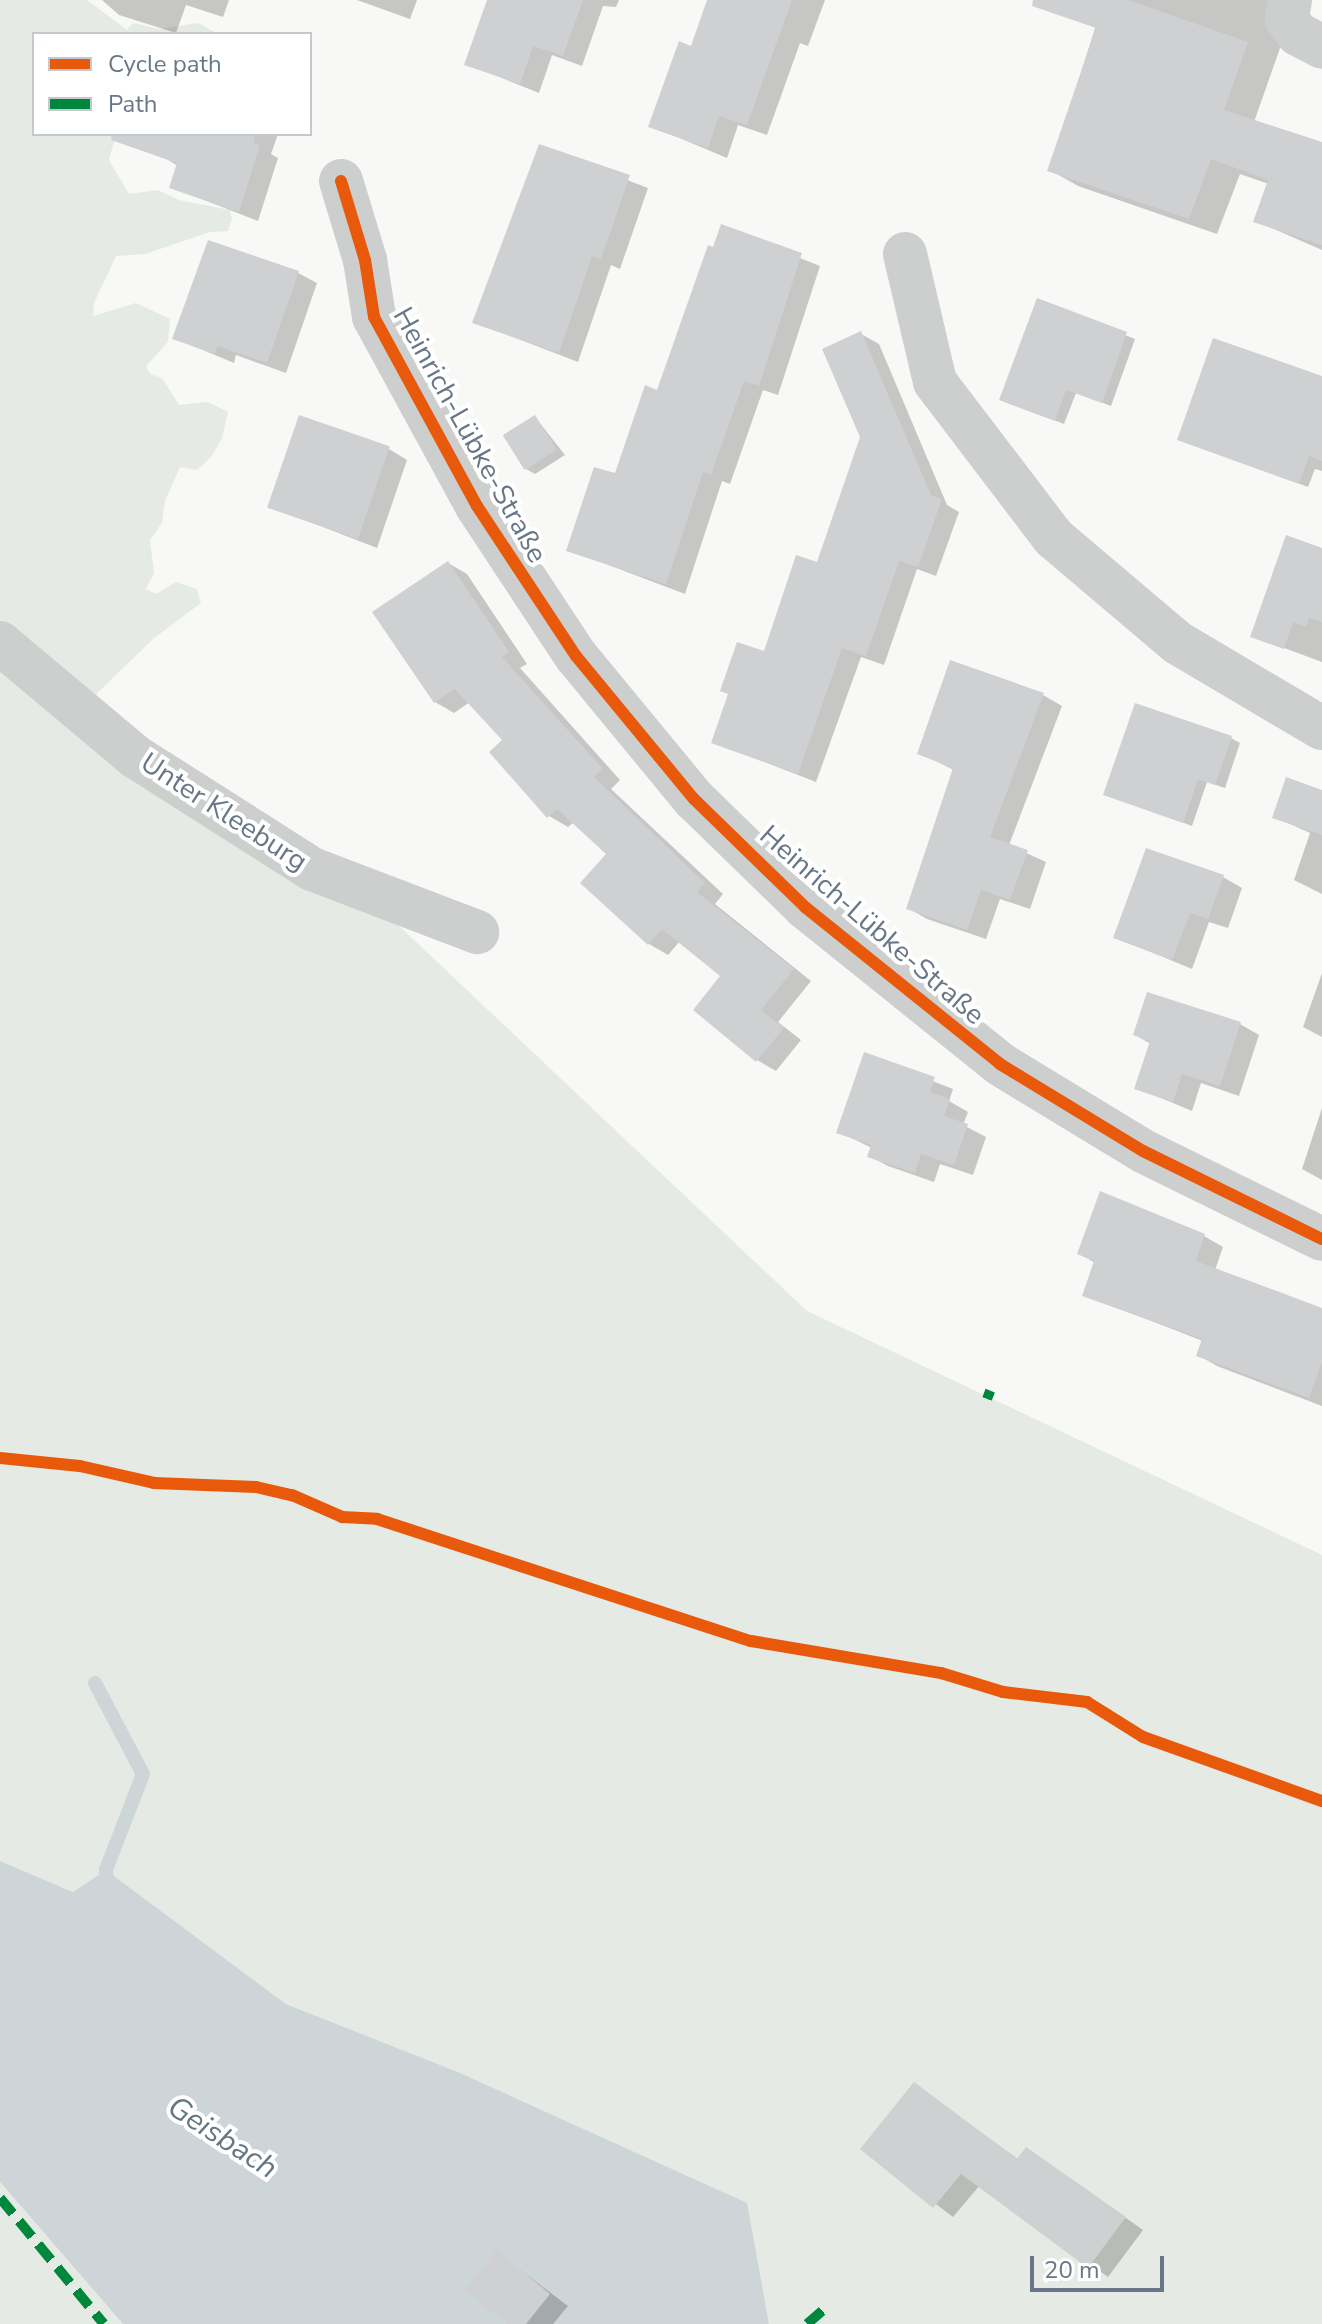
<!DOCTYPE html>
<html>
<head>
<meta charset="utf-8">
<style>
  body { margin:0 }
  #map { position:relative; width:1322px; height:2324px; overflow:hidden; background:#f8f8f7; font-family:"Nunito Sans",sans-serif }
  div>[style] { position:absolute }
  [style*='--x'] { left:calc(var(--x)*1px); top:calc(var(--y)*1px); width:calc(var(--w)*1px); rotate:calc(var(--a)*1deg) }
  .green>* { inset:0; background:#e6eae4 }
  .water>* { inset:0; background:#ced5d8 }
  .shadow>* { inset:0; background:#0003 }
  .stream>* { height:14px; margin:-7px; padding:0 7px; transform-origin:7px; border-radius:7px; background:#ced5d8 }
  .building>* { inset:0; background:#cfd0d1; transform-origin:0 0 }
  .street>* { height:44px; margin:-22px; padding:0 22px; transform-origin:22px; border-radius:22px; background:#cdcece }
  .quiet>* { height:10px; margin-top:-5px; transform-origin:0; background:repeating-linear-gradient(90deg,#00873e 0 20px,transparent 0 30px) }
  .cycleway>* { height:12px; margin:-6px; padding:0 6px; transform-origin:6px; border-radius:6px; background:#e8590c }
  span { translate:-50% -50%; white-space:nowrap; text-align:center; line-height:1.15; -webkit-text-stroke:8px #fff; paint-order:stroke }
  .street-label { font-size:28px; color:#687787 }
  .water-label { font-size:30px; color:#647782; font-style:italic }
  .legend { position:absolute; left:32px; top:32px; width:280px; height:104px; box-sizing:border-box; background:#fff; border:2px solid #c3c9cf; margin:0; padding:10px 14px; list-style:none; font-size:24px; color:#687787 }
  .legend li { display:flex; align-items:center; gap:16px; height:40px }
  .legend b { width:40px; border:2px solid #c3c9cf }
  .scale { position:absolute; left:1030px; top:2256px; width:134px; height:36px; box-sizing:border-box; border:4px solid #687787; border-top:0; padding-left:10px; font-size:24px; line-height:28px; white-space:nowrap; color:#687787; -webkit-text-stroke:6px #fff; paint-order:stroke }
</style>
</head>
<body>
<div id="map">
  <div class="green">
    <i style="clip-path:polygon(0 0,87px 0,127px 30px,133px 23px,160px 29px,198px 23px,218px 34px,34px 34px,34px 134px,116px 134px,109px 160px,129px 194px,158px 190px,179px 200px,230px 210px,232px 219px,228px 231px,210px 232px,145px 254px,116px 256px,94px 303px,93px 316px,136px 303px,170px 319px,168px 342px,146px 366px,150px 374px,162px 378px,179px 405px,208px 402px,228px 412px,222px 438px,212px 456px,197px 470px,180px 467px,165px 501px,162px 523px,150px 540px,154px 573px,146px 589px,156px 594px,176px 582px,197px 589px,201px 603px,153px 639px,79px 711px,378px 906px,807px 1311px,1322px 1555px,1322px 2324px,769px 2324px,746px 2203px,458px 2072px,286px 2004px,106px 1870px,73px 1892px,0 1861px)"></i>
    <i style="clip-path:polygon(0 2182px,123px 2324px,0 2324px)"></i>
  </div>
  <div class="water">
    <i style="clip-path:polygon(0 1861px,73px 1892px,106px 1870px,286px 2004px,458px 2072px,747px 2203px,769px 2324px,123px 2324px,0 2182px)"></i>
  </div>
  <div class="shadow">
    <i style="clip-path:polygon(102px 0,229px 0,223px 17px,186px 5px,176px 33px,119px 15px)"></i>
    <i style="clip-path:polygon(357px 0,417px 0,410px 19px)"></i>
    <i style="clip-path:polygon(489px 0,619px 0,616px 7px,603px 6px,582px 66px,552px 55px,539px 93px,467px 64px)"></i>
    <i style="clip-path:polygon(709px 0,825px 0,808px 46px,800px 43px,767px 135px,738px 125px,727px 158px,651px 126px,692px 48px)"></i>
    <i style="clip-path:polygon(1104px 0,1297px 0,1254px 122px,1322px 145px,1322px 250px,1256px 221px,1269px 184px,1240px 174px,1217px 234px,1078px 186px,1050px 170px)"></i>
    <i style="clip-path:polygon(167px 134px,278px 134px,271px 154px,278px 158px,258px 221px,171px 187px,178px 166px,160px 155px)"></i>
    <i style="clip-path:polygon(541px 147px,648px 188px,620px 269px,611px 265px,578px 362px,474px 322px)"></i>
    <i style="clip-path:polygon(722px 227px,820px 266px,778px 395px,763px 390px,730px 484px,722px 481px,685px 594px,569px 550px,616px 476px,658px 392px)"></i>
    <i style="clip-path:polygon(298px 273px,317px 283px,286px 373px,236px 355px,234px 363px,174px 338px)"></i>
    <i style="clip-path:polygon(1038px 300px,1135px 339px,1111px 406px,1076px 393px,1064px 424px,1002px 399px)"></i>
    <i style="clip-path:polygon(861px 334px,879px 344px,947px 505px,959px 512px,936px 576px,917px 569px,884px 665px,861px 657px,816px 782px,713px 742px,818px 564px,862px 437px)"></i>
    <i style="clip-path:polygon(1322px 379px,1322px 471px,1315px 469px,1308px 487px,1179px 439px)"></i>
    <i style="clip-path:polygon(535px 417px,565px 455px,535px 474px,526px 469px)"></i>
    <i style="clip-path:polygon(389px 449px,407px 460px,377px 548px,269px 506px)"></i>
    <i style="clip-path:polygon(1322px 550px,1322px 662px,1252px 636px)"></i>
    <i style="clip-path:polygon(448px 563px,467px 574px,527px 664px,520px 668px,620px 780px,611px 789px,723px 894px,715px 904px,811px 981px,778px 1022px,801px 1040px,776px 1071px,757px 1060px,722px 976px,680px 941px,668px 955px,649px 944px,609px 853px,574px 822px,568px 827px,549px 816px,492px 753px,505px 740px,470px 702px,454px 713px,435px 702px)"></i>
    <i style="clip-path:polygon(1043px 695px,1062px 706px,1009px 845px,1046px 862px,1030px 909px,1000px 899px,986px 939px,927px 919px,908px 908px,954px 770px,919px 753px)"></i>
    <i style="clip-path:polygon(1231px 738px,1240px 743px,1225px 788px,1207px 782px,1192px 826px,1106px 794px)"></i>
    <i style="clip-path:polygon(1322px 792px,1322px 894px,1294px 880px,1310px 833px,1275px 817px)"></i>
    <i style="clip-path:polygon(1223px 877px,1242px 888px,1228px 928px,1209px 922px,1192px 969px,1115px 937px)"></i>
    <i style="clip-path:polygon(1322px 973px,1322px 1037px,1303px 1027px)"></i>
    <i style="clip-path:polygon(1240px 1024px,1259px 1035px,1239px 1096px,1201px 1083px,1192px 1111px,1137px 1088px,1151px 1044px,1135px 1035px)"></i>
    <i style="clip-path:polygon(866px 1055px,953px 1089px,949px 1101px,968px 1112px,963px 1125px,986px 1137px,973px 1175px,940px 1164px,934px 1182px,888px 1166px,869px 1156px,872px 1148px,839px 1132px)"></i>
    <i style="clip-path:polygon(1322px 1108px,1322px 1180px,1302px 1169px)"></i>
    <i style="clip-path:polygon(1204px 1236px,1223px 1247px,1215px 1270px,1322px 1310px,1322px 1406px,1217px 1366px,1198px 1355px,1203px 1341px,1084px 1295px,1095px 1263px,1080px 1254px)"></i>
    <i style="clip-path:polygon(914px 2084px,1019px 2160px,1045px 2161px,1143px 2230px,1108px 2277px,980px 2185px,953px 2217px,863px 2149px)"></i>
    <i style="clip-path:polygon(498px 2253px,568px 2306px,553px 2324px,510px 2324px)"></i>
  </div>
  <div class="stream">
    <i style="--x:95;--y:1683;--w:103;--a:62.2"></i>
    <i style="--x:143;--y:1774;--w:103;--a:111.1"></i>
    <i style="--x:106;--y:1870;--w:18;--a:84"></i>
  </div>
  <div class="building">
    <i style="clip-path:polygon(487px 0,583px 0,563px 56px,533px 46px,520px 84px,464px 65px)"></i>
    <i style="clip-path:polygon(707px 0,792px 0,747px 125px,719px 116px,708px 148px,648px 127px,679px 41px,691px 46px)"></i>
    <i style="clip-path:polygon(1033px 0,1128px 0,1248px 42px,1224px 110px,1322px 142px,1322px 245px,1253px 222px,1268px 180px,1211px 159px,1189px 219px,1047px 171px,1096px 28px,1032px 6px)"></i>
    <i style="clip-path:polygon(112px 134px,256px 134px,253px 143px,260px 145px,239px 212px,169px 188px,177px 163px,111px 140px)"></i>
    <i style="clip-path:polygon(539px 144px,630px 175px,601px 259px,592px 256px,559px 353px,472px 323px)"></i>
    <i style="clip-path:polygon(721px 224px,802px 253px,759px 386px,744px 381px,711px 475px,703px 472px,666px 584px,566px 551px,594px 467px,615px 473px,645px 385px,657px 390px,708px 245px,713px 247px)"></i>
    <i style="clip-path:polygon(208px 240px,299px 271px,267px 363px,217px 346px,215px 354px,172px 339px)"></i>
    <i style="clip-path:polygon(1037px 298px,1127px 332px,1102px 403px,1066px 390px,1055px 421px,999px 400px)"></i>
    <i style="clip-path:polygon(861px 331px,931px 495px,942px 499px,918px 567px,899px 561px,866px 656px,842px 648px,798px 774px,711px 743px,728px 694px,720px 691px,737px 642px,764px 651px,796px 555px,817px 562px,860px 437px,822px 349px)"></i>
    <i style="clip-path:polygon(1213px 338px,1322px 376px,1322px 461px,1309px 456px,1299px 484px,1177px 440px)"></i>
    <i style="left:299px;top:415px;width:96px;height:98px;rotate:19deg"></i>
    <i style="left:535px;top:415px;width:41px;height:38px;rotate:58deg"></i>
    <i style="clip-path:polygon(1286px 535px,1322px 548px,1322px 622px,1309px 618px,1306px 627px,1293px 622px,1284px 649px,1250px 637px)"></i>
    <i style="clip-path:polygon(448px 561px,509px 652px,502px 657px,603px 769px,594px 777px,705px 883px,697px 892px,794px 969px,761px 1010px,784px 1028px,756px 1062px,693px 1010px,720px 976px,662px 929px,648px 945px,580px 883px,606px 854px,557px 809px,547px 818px,489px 752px,502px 740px,455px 689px,434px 703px,372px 612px)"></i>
    <i style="clip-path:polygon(950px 660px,1044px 693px,990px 837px,1028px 850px,1010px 900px,981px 890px,967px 930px,906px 909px,953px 768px,917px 754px)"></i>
    <i style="clip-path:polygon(1135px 703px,1232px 736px,1215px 785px,1198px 779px,1183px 823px,1103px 795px)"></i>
    <i style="clip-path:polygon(1286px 777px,1322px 790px,1322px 835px,1272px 818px)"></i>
    <i style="clip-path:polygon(1146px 848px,1224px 875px,1208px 919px,1190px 913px,1172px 960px,1113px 938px)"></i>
    <i style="clip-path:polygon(1147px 992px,1241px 1022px,1220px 1086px,1182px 1074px,1173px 1102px,1134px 1089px,1150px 1041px,1133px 1035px)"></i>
    <i style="clip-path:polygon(864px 1052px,935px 1077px,930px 1092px,950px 1099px,944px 1116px,968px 1124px,954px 1165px,921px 1154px,915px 1173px,867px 1157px,871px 1145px,836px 1133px)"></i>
    <i style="clip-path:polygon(1100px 1191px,1205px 1234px,1196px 1261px,1322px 1308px,1322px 1362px,1309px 1398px,1196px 1356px,1202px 1339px,1082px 1296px,1094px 1261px,1077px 1254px)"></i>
    <i style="clip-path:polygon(914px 2082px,1017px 2159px,1026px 2147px,1126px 2217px,1088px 2268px,961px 2174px,933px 2208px,860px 2149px)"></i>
    <i style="clip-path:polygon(497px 2250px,550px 2294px,526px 2324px,507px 2324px,465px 2290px)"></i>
  </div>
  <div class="street">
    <i style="--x:1290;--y:0;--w:20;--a:99"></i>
    <i style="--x:1287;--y:20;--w:18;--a:52"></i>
    <i style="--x:1298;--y:34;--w:27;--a:28"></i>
    <i style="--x:341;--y:181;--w:83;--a:73.1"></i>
    <i style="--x:365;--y:260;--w:58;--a:81"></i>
    <i style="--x:374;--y:317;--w:215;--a:61.4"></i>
    <i style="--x:477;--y:506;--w:180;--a:56.6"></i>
    <i style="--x:576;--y:656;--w:185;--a:50.5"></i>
    <i style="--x:694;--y:799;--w:155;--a:44.2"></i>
    <i style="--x:805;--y:907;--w:250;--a:38.8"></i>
    <i style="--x:1000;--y:1064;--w:167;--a:31.3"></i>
    <i style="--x:1143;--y:1151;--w:199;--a:26.2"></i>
    <i style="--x:905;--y:254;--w:131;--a:76.8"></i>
    <i style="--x:935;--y:382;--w:196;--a:52.7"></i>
    <i style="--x:1054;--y:538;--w:162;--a:40.3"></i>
    <i style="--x:1178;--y:643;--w:167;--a:30.6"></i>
    <i style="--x:0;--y:643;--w:177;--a:40"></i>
    <i style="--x:136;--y:757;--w:209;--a:32.5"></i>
    <i style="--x:312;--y:869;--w:177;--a:20.9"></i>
  </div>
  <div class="quiet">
    <i style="--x:987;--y:1399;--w:9;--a:-69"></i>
    <i style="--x:0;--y:2198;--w:163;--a:50.5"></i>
    <i style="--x:807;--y:2324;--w:23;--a:-41"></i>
  </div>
  <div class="cycleway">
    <i style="--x:341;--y:181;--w:83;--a:73.1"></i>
    <i style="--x:365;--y:260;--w:58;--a:81"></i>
    <i style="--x:374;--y:317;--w:215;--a:61.4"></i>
    <i style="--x:477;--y:506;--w:180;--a:56.6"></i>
    <i style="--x:576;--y:656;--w:185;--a:50.5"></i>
    <i style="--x:694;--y:799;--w:155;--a:44.2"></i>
    <i style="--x:805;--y:907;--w:250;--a:38.8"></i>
    <i style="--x:1000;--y:1064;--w:167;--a:31.3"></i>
    <i style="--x:1143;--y:1151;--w:199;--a:26.2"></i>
    <i style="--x:0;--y:1458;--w:80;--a:5.7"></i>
    <i style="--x:80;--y:1466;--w:76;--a:12.9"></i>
    <i style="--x:154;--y:1483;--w:102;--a:2.2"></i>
    <i style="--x:256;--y:1487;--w:37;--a:13"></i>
    <i style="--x:292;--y:1495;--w:55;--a:23.7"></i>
    <i style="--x:342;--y:1517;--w:35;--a:3"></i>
    <i style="--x:377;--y:1519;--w:393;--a:18.1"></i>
    <i style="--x:751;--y:1641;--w:193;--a:9.6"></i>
    <i style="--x:941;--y:1673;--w:65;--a:17"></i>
    <i style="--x:1003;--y:1692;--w:85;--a:6.8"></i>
    <i style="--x:1087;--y:1702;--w:66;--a:32"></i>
    <i style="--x:1143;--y:1737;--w:190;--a:19.7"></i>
  </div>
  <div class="street-label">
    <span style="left:470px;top:435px;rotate:61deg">Heinrich-Lübke-Straße</span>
    <span style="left:224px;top:812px;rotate:33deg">Unter Kleeburg</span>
    <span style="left:872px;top:925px;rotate:41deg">Heinrich-Lübke-Straße</span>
  </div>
  <div class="water-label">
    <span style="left:222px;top:2138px;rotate:33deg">Geisbach</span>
  </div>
  <ul class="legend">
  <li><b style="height:10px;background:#e8590c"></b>Cycle path</li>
  <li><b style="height:10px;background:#00873e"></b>Path</li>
  </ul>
  <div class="scale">20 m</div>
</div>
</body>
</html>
